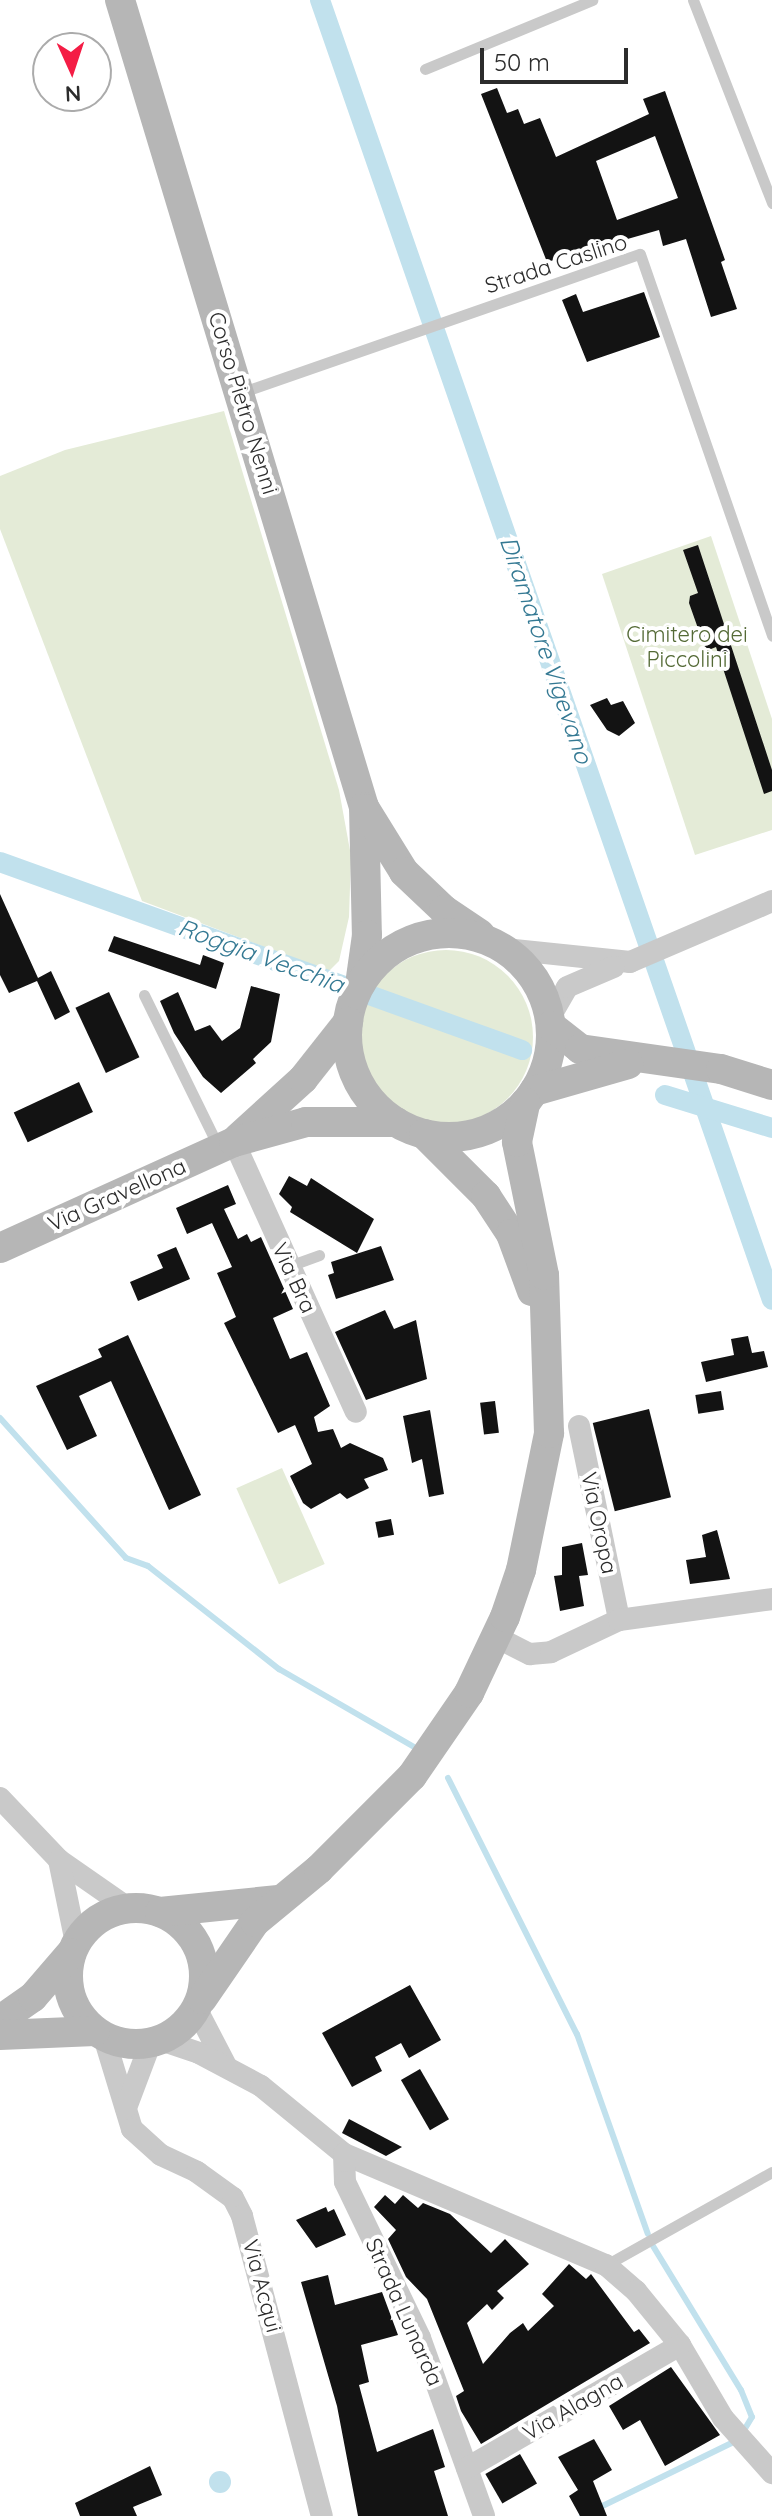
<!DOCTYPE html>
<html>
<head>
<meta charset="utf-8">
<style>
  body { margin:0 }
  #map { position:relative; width:772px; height:2516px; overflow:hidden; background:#fff; font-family:Quicksand,sans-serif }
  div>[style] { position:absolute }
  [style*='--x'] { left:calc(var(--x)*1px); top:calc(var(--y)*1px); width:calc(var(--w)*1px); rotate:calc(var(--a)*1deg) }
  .green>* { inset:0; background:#e4ebd7; transform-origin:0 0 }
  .round { border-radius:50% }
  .water>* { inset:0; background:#c1e1ed }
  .stream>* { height:6px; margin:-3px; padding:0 3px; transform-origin:3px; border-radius:3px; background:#c1e1ed }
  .canal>* { height:20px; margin:-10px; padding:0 10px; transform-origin:10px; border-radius:10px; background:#c1e1ed }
  .building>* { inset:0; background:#131313; transform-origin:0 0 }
  .lane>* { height:11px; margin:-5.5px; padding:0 5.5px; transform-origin:5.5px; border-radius:5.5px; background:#c9c9c9 }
  .street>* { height:22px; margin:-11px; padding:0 11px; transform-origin:11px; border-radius:11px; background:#c9c9c9 }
  .secondary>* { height:30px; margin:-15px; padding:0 15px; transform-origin:15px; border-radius:15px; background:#b6b6b6 }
  .secondary>.ring { margin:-15px; padding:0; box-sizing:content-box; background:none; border:30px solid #b6b6b6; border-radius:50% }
  span { translate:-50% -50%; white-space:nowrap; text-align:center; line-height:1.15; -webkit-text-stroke:8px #fff; paint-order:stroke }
  .street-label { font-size:22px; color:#2c2c2c }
  .park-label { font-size:22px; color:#546a36 }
  .water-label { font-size:24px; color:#347993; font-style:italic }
  .north { position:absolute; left:32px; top:32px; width:80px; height:80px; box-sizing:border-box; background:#fff; border:2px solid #ababab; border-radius:50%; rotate:177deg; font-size:22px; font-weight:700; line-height:32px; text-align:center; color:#2c2c2c }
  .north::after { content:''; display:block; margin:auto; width:28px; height:36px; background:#f41d45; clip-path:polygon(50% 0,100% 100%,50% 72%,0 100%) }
  .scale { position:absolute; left:480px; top:48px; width:148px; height:36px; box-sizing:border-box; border:4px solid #2c2c2c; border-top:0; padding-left:10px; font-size:24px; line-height:28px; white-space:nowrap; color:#2c2c2c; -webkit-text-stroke:6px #fff; paint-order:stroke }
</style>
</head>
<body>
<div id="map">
  <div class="green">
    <i style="clip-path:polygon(224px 411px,339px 790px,351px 856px,349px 917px,339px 961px,329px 971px,142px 901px,0 529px,0 476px,65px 450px)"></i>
    <i style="clip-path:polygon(711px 536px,772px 719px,772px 830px,695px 855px,602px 574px)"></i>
    <i class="round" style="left:359px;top:950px;width:174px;height:174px"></i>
    <i style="left:282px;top:1468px;width:105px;height:50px;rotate:66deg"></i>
  </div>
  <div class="water">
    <i class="round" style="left:209px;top:2471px;width:22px;height:22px"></i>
  </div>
  <div class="stream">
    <i style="--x:0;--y:1418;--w:188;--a:48"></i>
    <i style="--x:126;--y:1558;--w:23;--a:20"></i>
    <i style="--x:148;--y:1566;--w:167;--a:38.2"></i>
    <i style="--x:279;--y:1669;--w:156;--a:30"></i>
    <i style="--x:448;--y:1778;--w:287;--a:63.3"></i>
    <i style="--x:577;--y:2034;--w:212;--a:70.5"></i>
    <i style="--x:653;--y:2246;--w:169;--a:58.6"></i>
    <i style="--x:741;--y:2390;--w:29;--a:68"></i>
    <i style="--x:752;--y:2417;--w:17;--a:121"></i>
    <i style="--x:582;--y:2516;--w:167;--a:-26"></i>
  </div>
  <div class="canal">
    <i style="--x:320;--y:0;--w:1376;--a:70.83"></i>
    <i style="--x:0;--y:862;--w:555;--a:19.81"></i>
    <i style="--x:665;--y:1095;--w:112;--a:17.1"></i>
  </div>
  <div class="building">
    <i style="clip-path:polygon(evenodd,497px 88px,507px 113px,518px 109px,524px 124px,540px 118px,556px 157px,649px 114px,643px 99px,665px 91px,725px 260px,721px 262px,737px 309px,711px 317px,686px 239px,663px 246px,659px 230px,547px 262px,481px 94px,497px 88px,655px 136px,678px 198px,617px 220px,596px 161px,655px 136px)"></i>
    <i style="clip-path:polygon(644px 292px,660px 337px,587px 362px,562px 300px,576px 294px,583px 312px)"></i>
    <i style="clip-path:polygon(698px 545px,772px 770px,772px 791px,764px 794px,716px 647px,706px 651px,689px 603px,690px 596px,698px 593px,683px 550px)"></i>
    <i style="clip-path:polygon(607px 698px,611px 705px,623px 701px,635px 723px,619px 736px,607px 730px,590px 705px)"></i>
    <i style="clip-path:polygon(0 894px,38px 978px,51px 971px,70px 1012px,55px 1020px,37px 981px,9px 993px,0 975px)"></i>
    <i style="clip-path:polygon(114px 936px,200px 965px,203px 955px,224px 963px,216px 989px,108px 951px)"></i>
    <i style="clip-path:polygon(251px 986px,280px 994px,271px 1042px,253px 1059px,256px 1063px,221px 1093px,203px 1077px,174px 1033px,160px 1001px,178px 992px,195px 1031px,210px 1025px,222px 1041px,240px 1028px)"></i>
    <i style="left:109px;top:992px;width:72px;height:37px;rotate:65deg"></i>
    <i style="left:79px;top:1082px;width:33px;height:72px;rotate:65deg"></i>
    <i style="clip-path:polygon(289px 1176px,307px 1186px,311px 1178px,374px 1219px,357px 1253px,290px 1212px,292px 1207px,279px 1194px)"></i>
    <i style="clip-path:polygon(228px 1185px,236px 1204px,224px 1209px,238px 1239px,247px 1234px,251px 1242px,261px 1237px,293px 1309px,273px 1318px,290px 1359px,307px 1352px,330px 1406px,314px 1417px,318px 1432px,333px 1429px,341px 1448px,350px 1443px,383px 1458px,388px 1470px,364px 1479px,369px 1488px,347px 1499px,340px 1493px,311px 1509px,303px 1503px,290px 1476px,312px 1464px,295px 1425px,278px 1433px,224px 1323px,236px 1317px,217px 1273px,232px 1267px,212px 1223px,187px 1234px,176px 1208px)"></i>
    <i style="clip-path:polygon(381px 1246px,394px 1280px,336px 1299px,328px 1275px,334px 1273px,331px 1262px)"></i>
    <i style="clip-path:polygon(176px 1247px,190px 1279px,138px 1301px,130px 1282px,163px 1268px,157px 1255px)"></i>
    <i style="clip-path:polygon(385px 1310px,394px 1329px,416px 1320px,427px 1379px,366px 1400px,335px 1332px)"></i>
    <i style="clip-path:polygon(128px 1335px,201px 1495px,169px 1510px,111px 1381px,79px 1396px,97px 1436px,67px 1450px,36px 1386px,102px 1357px,98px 1349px)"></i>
    <i style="clip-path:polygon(748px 1336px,752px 1353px,764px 1351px,768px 1367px,706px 1382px,701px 1362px,734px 1355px,731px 1339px)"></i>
    <i style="left:721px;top:1391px;width:19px;height:26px;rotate:81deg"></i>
    <i style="left:495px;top:1401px;width:32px;height:15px;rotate:83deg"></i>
    <i style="left:649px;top:1409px;width:91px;height:58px;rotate:76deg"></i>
    <i style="clip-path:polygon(430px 1410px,444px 1494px,429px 1497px,422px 1459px,412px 1463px,403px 1416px)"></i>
    <i style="left:391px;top:1519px;width:16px;height:16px;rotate:79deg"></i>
    <i style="clip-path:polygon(717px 1530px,730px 1579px,690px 1584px,686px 1560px,706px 1557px,702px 1535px)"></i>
    <i style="clip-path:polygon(582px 1543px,588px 1575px,579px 1576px,584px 1606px,560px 1611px,554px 1576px,562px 1575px,562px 1547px)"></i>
    <i style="clip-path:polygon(410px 1985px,441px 2040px,409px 2058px,401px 2043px,375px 2057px,382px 2071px,352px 2087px,322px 2033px)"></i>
    <i style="left:420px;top:2069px;width:58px;height:22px;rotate:60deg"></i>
    <i style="clip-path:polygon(349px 2119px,402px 2147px,386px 2156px,342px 2133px)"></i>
    <i style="clip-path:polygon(385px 2195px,395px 2204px,403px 2195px,418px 2208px,423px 2203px,450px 2214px,491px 2253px,505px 2239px,529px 2264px,497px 2291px,504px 2298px,492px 2310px,487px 2304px,467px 2323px,483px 2364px,510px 2333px,523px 2323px,528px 2331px,554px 2306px,542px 2294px,569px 2264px,586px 2279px,591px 2274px,634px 2332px,639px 2329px,650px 2343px,481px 2444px,461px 2411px,456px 2396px,464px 2391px,427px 2299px,406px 2277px,388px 2239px,396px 2230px,374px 2207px)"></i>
    <i style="clip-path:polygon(326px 2207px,328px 2212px,334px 2209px,346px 2235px,316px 2248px,296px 2220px)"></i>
    <i style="clip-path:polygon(328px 2275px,335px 2305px,382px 2292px,398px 2335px,361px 2345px,369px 2382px,359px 2385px,377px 2452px,433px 2429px,445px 2467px,434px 2471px,448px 2516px,358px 2516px,337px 2406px,301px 2282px)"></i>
    <i style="clip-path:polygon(671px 2367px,720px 2435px,665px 2466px,640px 2420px,623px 2430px,609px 2406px)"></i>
    <i style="clip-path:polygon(594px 2439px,612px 2470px,593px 2481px,607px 2516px,580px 2516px,569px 2496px,578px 2490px,558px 2457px)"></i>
    <i style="left:520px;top:2454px;width:34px;height:40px;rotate:60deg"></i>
    <i style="clip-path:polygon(150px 2466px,162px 2495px,133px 2507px,137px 2516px,80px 2516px,75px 2503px)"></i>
  </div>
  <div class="lane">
    <i style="--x:693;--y:0;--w:218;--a:68.7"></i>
    <i style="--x:425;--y:69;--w:181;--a:-22.4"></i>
    <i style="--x:240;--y:393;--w:423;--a:-19.2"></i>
    <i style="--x:640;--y:254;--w:404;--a:70.9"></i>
    <i style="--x:144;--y:995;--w:170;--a:63.9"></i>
    <i style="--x:289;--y:1266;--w:32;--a:-20"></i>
    <i style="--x:606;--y:2265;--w:190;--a:-29.3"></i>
  </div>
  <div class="street">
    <i style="--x:505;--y:949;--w:126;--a:5.9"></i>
    <i style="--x:630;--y:962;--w:155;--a:-23.2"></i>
    <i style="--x:550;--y:1017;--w:34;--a:-60"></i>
    <i style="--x:567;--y:987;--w:51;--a:-23.1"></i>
    <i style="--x:234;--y:1142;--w:296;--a:65.7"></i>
    <i style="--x:579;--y:1426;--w:198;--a:78.3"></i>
    <i style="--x:496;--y:1637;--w:38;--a:27"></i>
    <i style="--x:530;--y:1654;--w:21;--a:-5"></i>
    <i style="--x:551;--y:1652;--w:75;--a:-25.2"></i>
    <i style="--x:619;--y:1620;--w:154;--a:-7.8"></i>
    <i style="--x:0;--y:1798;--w:86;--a:46.4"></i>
    <i style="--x:59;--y:1860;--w:84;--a:34.8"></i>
    <i style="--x:59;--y:1860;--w:85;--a:78.4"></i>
    <i style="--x:197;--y:2010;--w:63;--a:62.6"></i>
    <i style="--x:104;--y:2037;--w:96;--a:73.1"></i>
    <i style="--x:132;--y:2129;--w:39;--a:42"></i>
    <i style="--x:161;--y:2155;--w:40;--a:25"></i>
    <i style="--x:197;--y:2172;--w:44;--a:35.8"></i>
    <i style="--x:233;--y:2198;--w:20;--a:63"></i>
    <i style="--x:242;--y:2216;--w:310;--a:75.1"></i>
    <i style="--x:161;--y:2040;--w:40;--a:18.9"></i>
    <i style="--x:199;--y:2053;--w:70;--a:28"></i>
    <i style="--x:261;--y:2086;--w:107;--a:39.3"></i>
    <i style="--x:344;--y:2154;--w:285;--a:23"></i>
    <i style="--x:606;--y:2265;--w:40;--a:41"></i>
    <i style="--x:636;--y:2291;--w:70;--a:50.8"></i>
    <i style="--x:680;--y:2345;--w:85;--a:59.5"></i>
    <i style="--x:723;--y:2418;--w:74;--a:48.3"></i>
    <i style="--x:126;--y:2108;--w:68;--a:-69.4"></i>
    <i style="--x:344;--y:2154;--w:28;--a:88"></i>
    <i style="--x:345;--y:2182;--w:173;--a:64.3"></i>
    <i style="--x:420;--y:2338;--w:189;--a:70.2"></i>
    <i style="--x:467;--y:2468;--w:246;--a:-30"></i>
  </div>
  <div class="secondary">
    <i style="--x:120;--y:0;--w:843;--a:73.18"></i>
    <i style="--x:364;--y:807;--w:128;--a:88.7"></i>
    <i style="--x:367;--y:935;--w:50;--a:98"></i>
    <i style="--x:365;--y:809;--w:74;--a:58.2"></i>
    <i style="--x:404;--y:872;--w:55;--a:43.5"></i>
    <i style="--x:444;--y:910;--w:43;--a:33.7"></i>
    <i class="ring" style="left:347px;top:933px;width:174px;height:174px"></i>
    <i style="--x:551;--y:1026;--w:37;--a:38"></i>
    <i style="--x:580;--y:1049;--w:142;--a:8.1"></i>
    <i style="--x:721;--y:1069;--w:53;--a:17.4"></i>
    <i style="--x:534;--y:1091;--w:98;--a:-16"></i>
    <i style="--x:424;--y:1134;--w:88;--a:45"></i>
    <i style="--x:486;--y:1196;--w:45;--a:56.7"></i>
    <i style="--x:511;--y:1234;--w:61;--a:69.8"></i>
    <i style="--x:238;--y:1138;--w:88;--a:-42.2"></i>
    <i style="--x:303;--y:1079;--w:73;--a:-51.7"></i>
    <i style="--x:0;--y:1248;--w:257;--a:-24.4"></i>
    <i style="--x:234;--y:1142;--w:75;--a:-15.5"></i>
    <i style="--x:306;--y:1122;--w:90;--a:0"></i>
    <i class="ring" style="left:68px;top:1908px;width:106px;height:106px"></i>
    <i style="--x:160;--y:1912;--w:119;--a:-5.8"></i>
    <i style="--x:202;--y:1999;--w:93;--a:-55.5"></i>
    <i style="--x:255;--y:1922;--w:83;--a:-39.6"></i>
    <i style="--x:319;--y:1869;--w:132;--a:-45"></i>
    <i style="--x:412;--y:1776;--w:101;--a:-55.5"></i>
    <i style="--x:469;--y:1693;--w:84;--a:-64.7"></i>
    <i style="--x:505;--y:1617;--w:50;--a:-71.2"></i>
    <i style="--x:521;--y:1570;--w:140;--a:-78.4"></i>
    <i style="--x:549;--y:1433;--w:158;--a:-91.8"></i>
    <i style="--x:544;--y:1275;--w:136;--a:-101.5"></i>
    <i style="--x:517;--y:1142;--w:40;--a:-78"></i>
    <i style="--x:0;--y:2020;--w:40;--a:-34.9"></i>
    <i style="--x:33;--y:1997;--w:58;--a:-49.2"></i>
    <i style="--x:0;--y:2035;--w:95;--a:-2.4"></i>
  </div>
  <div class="street-label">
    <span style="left:556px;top:264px;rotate:-18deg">Strada Caslino</span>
    <span style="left:243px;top:403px;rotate:73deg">Corso Pietro Nenni</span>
    <span style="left:117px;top:1195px;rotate:-24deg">Via Gravellona</span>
    <span style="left:294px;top:1278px;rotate:65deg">Via Bra</span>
    <span style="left:599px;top:1523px;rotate:78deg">Via Oropa</span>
    <span style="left:262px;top:2286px;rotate:75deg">Via Acqui</span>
    <span style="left:404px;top:2312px;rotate:66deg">Strada Lunarda</span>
    <span style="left:573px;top:2407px;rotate:-30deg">Via Alagna</span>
  </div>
  <div class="park-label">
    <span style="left:687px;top:647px">Cimitero dei<br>Piccolini</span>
  </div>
  <div class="water-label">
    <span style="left:546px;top:650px;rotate:71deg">Diramatore Vigevano</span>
    <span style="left:261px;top:956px;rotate:20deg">Roggia Vecchia</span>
  </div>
  <div class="north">N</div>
  <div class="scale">50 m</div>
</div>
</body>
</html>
